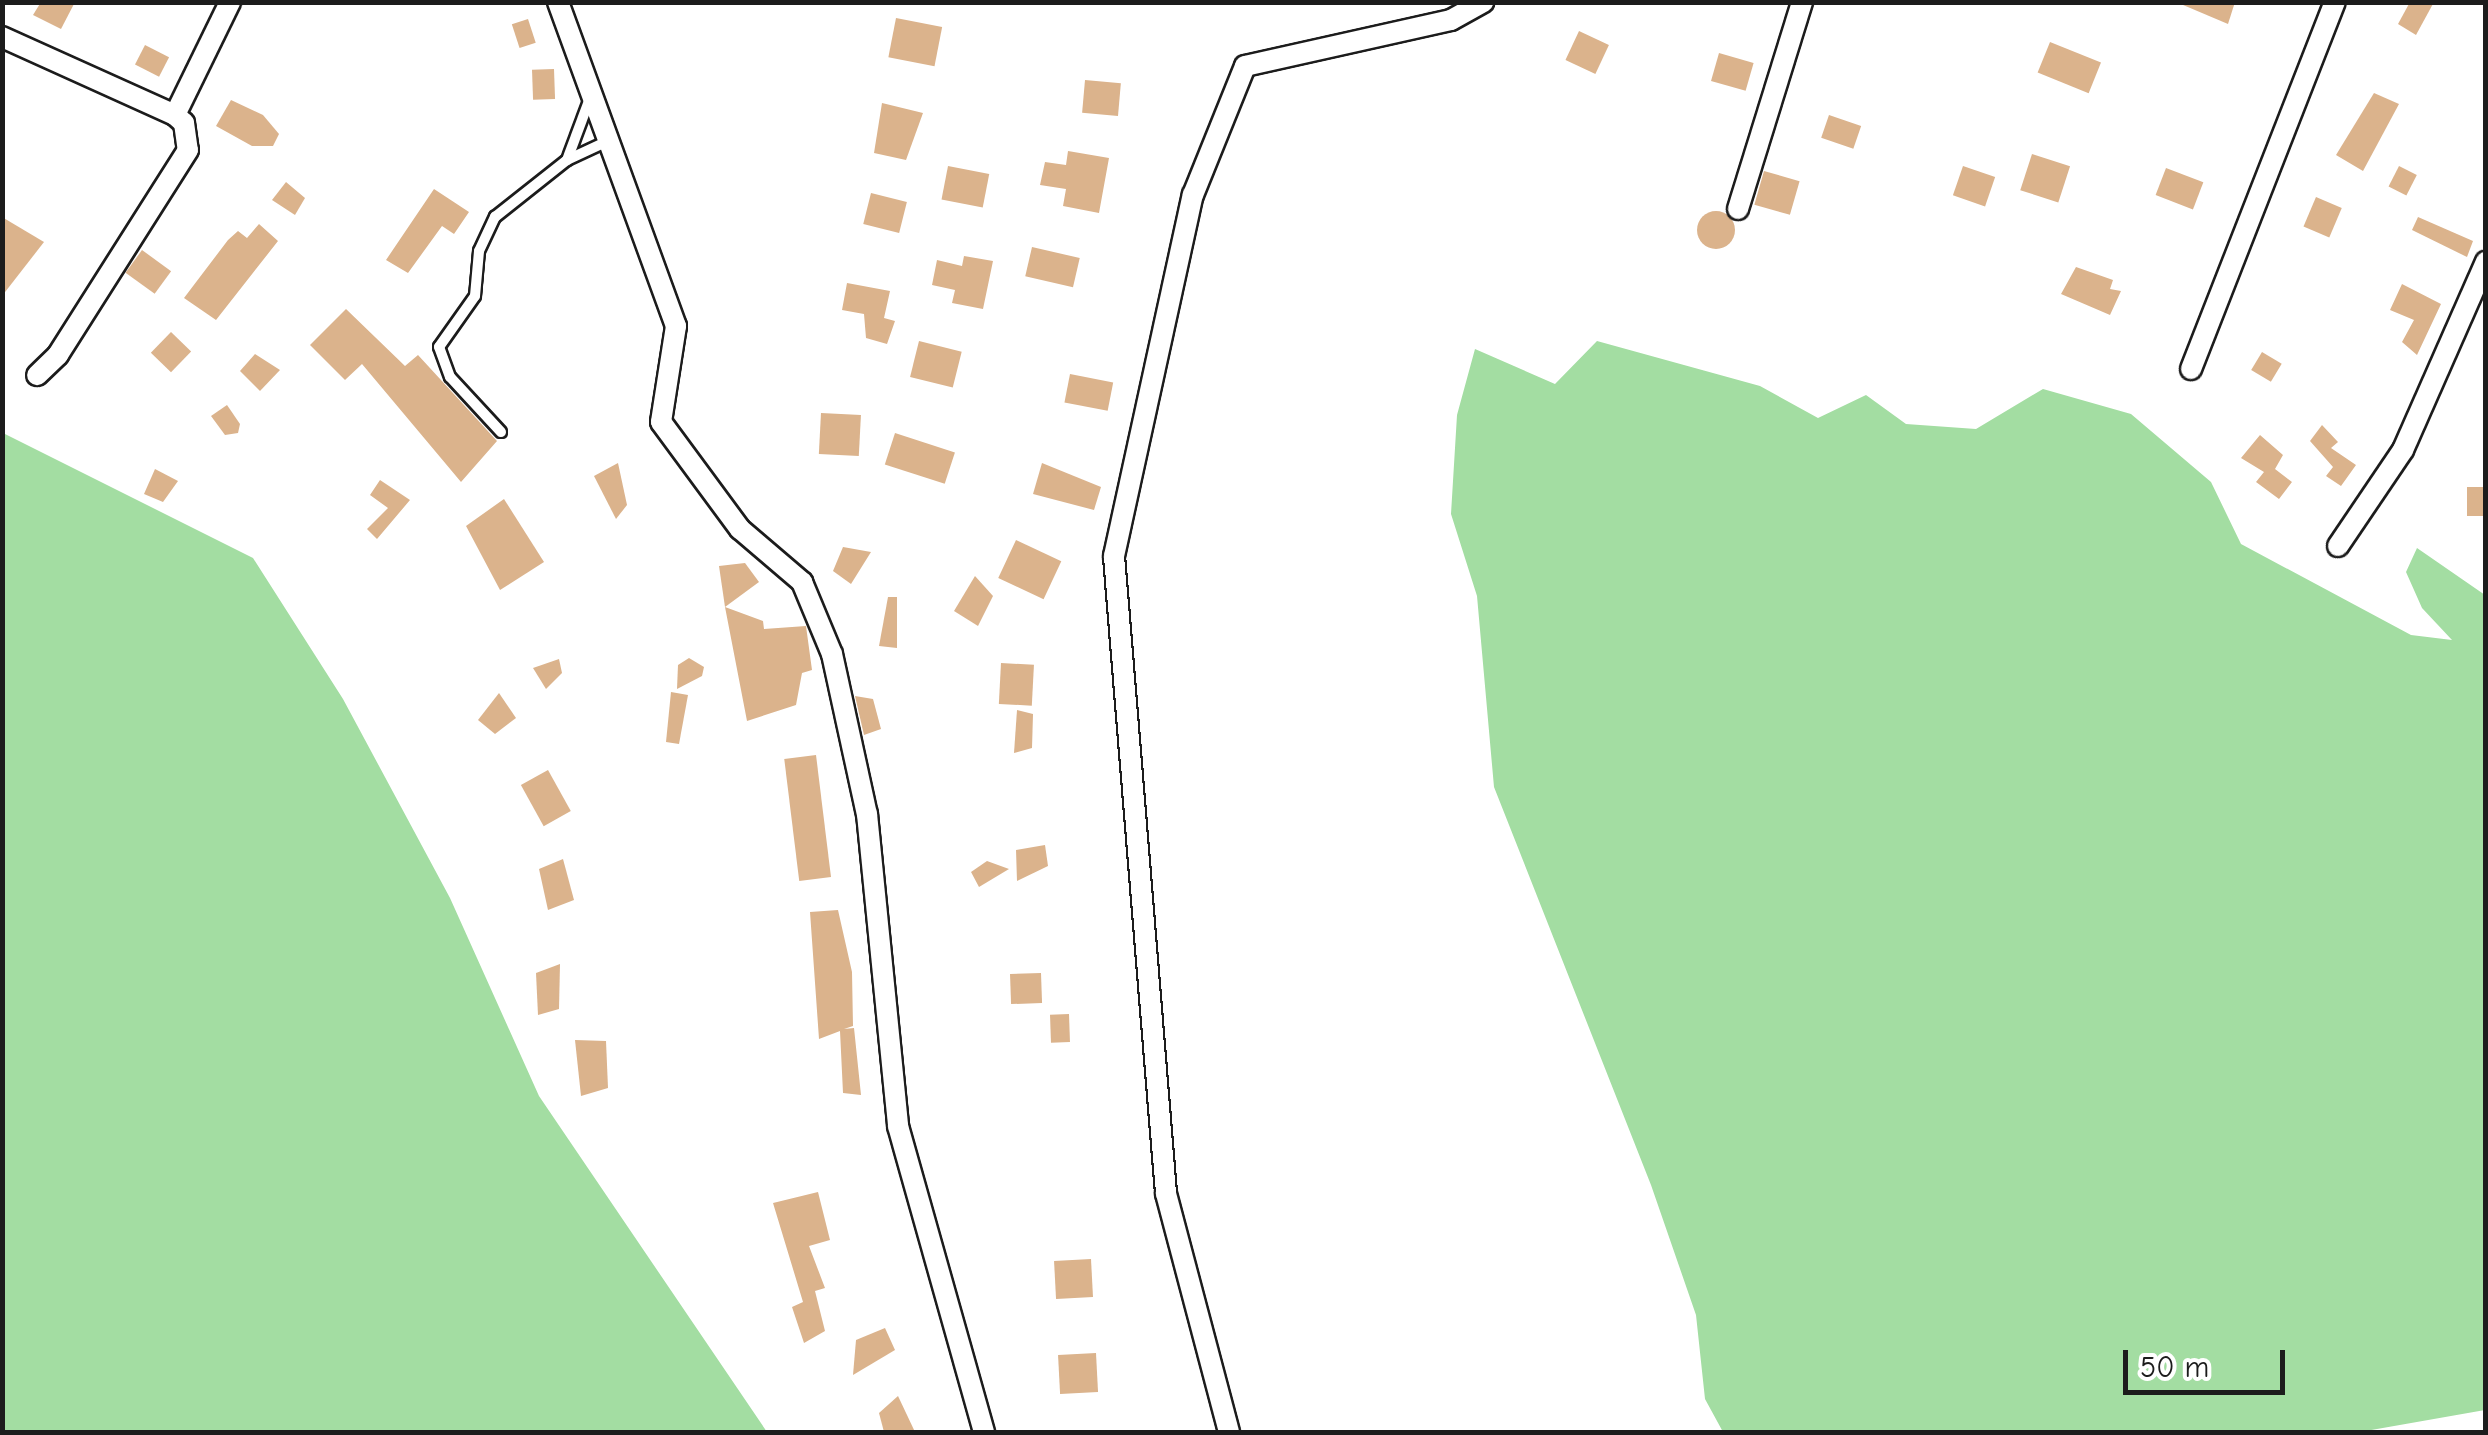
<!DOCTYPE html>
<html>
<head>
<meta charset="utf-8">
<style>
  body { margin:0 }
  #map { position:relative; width:2488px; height:1435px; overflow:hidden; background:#fff; font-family:"Comic Neue",sans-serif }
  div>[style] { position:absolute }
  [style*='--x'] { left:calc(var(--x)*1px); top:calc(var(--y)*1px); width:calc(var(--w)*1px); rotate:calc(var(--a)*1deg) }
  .green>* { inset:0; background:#a3dda2 }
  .building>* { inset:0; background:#dbb38c; transform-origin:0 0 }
  .round { border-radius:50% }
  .roads { filter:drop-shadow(2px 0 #1c1c1c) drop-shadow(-2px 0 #1c1c1c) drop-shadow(0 2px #1c1c1c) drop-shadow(0 -2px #1c1c1c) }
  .service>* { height:10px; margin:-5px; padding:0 5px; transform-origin:5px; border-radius:5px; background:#fff }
  .minor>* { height:20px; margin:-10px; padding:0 10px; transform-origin:10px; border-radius:10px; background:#fff }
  span { translate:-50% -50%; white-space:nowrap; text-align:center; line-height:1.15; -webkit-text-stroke:8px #fff; paint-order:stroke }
  .frame { position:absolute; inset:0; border:5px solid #1c1c1c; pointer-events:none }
  .scale { position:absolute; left:2123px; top:1350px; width:162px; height:45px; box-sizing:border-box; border:5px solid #1c1c1c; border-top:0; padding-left:12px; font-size:30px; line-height:35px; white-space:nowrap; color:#1c1c1c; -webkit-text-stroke:8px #fff; paint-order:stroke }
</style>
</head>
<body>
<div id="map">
  <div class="green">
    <i style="clip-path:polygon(1597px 341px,1760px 386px,1818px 418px,1866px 395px,1906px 424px,1976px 429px,2043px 389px,2131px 414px,2211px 482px,2241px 544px,2411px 635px,2452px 640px,2422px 608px,2406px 572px,2417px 548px,2485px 595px,2485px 1410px,2360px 1432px,1723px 1432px,1705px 1399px,1696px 1315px,1651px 1185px,1494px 787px,1477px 596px,1451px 514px,1457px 415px,1475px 349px,1555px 384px)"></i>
    <i style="clip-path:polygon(3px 433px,253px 558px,343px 699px,450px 898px,539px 1096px,767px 1432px,3px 1432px)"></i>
  </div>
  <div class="building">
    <i style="clip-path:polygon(41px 2px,75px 2px,61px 29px,33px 15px)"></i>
    <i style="clip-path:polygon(2176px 2px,2235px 2px,2228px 24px)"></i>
    <i style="clip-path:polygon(2410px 2px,2434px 2px,2416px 35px,2398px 24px)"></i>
    <i style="left:896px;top:18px;width:47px;height:40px;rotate:11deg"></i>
    <i style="left:528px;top:19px;width:25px;height:17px;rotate:72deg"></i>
    <i style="left:1579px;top:31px;width:33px;height:32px;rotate:25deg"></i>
    <i style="left:2050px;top:42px;width:55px;height:33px;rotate:22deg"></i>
    <i style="left:145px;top:45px;width:27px;height:22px;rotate:27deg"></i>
    <i style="left:1719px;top:53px;width:36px;height:29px;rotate:16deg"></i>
    <i style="left:554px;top:69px;width:30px;height:22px;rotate:88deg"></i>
    <i style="left:1085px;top:80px;width:36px;height:33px;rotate:5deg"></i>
    <i style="clip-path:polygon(2374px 93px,2399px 104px,2363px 171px,2336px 155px)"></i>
    <i style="clip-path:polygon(231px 100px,263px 115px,279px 134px,273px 146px,252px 146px,216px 126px)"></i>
    <i style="clip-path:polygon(882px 103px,923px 113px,906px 160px,874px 153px)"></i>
    <i style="left:1829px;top:115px;width:34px;height:24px;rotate:19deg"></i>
    <i style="clip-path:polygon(1068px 151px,1109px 158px,1099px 213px,1063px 206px,1066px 189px,1040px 185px,1045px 162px,1066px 165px)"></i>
    <i style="left:2032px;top:154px;width:40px;height:38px;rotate:18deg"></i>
    <i style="left:948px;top:166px;width:42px;height:34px;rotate:11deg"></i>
    <i style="left:1963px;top:166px;width:34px;height:31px;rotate:19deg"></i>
    <i style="left:2399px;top:166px;width:20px;height:23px;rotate:27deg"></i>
    <i style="left:2166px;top:168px;width:40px;height:29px;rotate:21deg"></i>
    <i style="left:1764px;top:171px;width:37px;height:35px;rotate:16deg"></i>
    <i style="clip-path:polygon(286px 182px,305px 198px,295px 215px,272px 200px)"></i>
    <i style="clip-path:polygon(434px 189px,469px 212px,454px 234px,442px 226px,408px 273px,386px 260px)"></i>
    <i style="left:871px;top:193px;width:37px;height:32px;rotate:14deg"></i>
    <i style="left:2316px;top:197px;width:28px;height:32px;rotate:23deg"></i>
    <i class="round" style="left:1697px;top:211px;width:38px;height:38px"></i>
    <i style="clip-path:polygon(2px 217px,44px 242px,2px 296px)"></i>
    <i style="clip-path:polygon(2418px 217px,2473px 241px,2467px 257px,2412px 230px)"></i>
    <i style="clip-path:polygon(259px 224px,278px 241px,216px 320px,184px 298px,228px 240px,238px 231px,247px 238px)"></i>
    <i style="left:1032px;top:247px;width:49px;height:30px;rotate:13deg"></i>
    <i style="left:142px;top:250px;width:36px;height:28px;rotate:36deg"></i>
    <i style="clip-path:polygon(964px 256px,993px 261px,983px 309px,952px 303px,955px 290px,932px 285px,937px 260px,962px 266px)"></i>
    <i style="clip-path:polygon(2076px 267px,2113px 280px,2110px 289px,2121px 291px,2110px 315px,2061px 294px)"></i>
    <i style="clip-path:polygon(847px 283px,890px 291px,884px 318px,895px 321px,887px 344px,866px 338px,864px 314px,842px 310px)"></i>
    <i style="clip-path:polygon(2402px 284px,2441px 304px,2417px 355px,2402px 342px,2414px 320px,2390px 310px)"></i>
    <i style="clip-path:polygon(346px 309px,405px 366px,418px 355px,497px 441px,461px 482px,362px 364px,345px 380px,310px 345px)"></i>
    <i style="left:171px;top:332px;width:28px;height:29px;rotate:44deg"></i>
    <i style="left:919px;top:341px;width:44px;height:37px;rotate:14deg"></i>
    <i style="left:2262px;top:352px;width:23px;height:21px;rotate:31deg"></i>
    <i style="clip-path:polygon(255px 354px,280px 370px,260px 391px,240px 371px)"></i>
    <i style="left:1070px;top:374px;width:44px;height:29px;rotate:11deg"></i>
    <i style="clip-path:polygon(227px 405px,240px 424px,238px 433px,225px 435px,211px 416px)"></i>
    <i style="left:821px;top:413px;width:40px;height:41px;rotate:3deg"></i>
    <i style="clip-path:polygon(2322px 425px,2338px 442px,2331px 448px,2356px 465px,2341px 486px,2326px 476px,2333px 467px,2310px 441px)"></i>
    <i style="left:895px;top:433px;width:63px;height:33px;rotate:18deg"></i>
    <i style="clip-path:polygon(2260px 435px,2283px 455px,2275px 469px,2292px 482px,2279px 499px,2256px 482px,2264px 472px,2241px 458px)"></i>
    <i style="clip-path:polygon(618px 463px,627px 505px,616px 519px,594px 476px)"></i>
    <i style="clip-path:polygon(1042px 463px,1101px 487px,1094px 510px,1033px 494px)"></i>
    <i style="clip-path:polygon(155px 469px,178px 481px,163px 502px,144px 494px)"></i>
    <i style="clip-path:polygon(380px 480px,410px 500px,377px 539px,367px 529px,388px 508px,370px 495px)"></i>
    <i style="left:2467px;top:487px;width:19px;height:29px"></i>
    <i style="clip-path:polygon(504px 499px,544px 562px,500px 590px,466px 526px)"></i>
    <i style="left:1016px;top:540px;width:50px;height:42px;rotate:25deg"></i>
    <i style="clip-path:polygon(843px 547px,871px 552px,851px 584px,833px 571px)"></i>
    <i style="clip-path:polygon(745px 563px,759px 582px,725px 607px,719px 566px)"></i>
    <i style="clip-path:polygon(975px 576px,993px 596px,978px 626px,954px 611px)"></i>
    <i style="clip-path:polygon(888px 597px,897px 597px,897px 648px,879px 646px)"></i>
    <i style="clip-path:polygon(725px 607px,763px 621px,764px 629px,806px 626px,812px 670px,802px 673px,796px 705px,747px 721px)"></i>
    <i style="clip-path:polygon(689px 658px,704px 667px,702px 676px,677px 689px,678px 665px)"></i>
    <i style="clip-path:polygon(559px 659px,562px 673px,546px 689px,533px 668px)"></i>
    <i style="left:1001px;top:663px;width:33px;height:41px;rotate:3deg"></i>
    <i style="clip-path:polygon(671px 692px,688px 695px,679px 744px,666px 742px)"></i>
    <i style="clip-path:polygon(499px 693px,516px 718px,495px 734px,478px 720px)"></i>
    <i style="clip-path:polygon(855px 696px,873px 699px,881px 729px,864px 735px)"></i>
    <i style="clip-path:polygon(1017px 710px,1033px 714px,1032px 748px,1014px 753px)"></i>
    <i style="left:816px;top:755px;width:123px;height:32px;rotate:83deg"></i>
    <i style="left:548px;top:770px;width:47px;height:31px;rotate:61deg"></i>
    <i style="clip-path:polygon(1045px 845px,1048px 866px,1017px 881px,1016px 850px)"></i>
    <i style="clip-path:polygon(563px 859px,574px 900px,548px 910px,539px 869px)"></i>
    <i style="clip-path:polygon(987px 861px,1009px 869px,979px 887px,971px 872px)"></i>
    <i style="clip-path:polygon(838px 910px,852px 972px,853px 1026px,844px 1029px,854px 1028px,861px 1095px,843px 1093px,840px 1031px,819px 1039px,810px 912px)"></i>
    <i style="clip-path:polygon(560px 964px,559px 1009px,538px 1015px,536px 973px)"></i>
    <i style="left:1041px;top:973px;width:30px;height:31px;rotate:88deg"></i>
    <i style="left:1069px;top:1014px;width:28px;height:19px;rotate:88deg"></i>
    <i style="clip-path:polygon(575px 1040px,606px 1041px,608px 1088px,581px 1096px)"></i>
    <i style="clip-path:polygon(818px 1192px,830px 1240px,809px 1246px,825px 1288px,815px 1291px,825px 1331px,804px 1343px,792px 1307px,803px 1302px,773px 1203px)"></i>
    <i style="left:1091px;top:1259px;width:38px;height:37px;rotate:87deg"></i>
    <i style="clip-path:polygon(885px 1328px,895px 1350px,853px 1375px,856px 1340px)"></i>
    <i style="left:1096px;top:1353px;width:39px;height:38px;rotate:87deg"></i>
    <i style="clip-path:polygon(898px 1396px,915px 1432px,884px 1432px,879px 1413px)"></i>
  </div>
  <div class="roads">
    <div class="service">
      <i style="--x:567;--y:160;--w:63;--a:-69.6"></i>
      <i style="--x:501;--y:432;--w:75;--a:-132.8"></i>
      <i style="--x:450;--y:377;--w:32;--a:-110"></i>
      <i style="--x:439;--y:347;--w:62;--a:-54.8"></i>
      <i style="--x:475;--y:296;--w:45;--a:-84.9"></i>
      <i style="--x:479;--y:251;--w:38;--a:-65"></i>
      <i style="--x:495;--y:217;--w:92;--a:-38.4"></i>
      <i style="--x:567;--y:160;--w:45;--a:-24.9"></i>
    </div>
    <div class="minor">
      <i style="--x:558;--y:2;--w:345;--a:70"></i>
      <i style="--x:676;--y:326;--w:97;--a:98.9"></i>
      <i style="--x:661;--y:422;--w:133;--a:53.6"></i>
      <i style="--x:740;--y:529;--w:82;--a:40.5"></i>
      <i style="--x:802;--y:582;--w:78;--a:67.4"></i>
      <i style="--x:832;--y:654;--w:164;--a:77.7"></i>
      <i style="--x:867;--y:814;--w:314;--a:84.3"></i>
      <i style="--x:898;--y:1126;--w:318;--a:74.3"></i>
      <i style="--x:2;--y:37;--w:190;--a:24.3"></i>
      <i style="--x:175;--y:115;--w:12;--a:42"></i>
      <i style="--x:184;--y:123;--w:27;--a:82"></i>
      <i style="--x:188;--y:150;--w:243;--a:122.4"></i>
      <i style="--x:58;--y:355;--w:29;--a:136"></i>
      <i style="--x:175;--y:115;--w:126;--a:-64"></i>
      <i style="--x:1738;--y:209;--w:217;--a:-72.8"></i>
      <i style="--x:2191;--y:369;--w:394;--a:-68.6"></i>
      <i style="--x:2338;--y:546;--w:116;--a:-55.9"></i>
      <i style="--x:2403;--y:450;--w:206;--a:-66.2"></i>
      <i style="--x:1229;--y:1432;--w:247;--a:-104.8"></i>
      <i style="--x:1166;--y:1193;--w:639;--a:-94.67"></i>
      <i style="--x:1114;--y:556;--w:370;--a:-77.7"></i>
      <i style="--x:1193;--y:195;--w:139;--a:-68"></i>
      <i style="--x:1245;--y:66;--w:211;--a:-12.6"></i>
      <i style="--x:1451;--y:20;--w:37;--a:-29"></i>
    </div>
  </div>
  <div class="frame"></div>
  <div class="scale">50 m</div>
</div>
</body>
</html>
